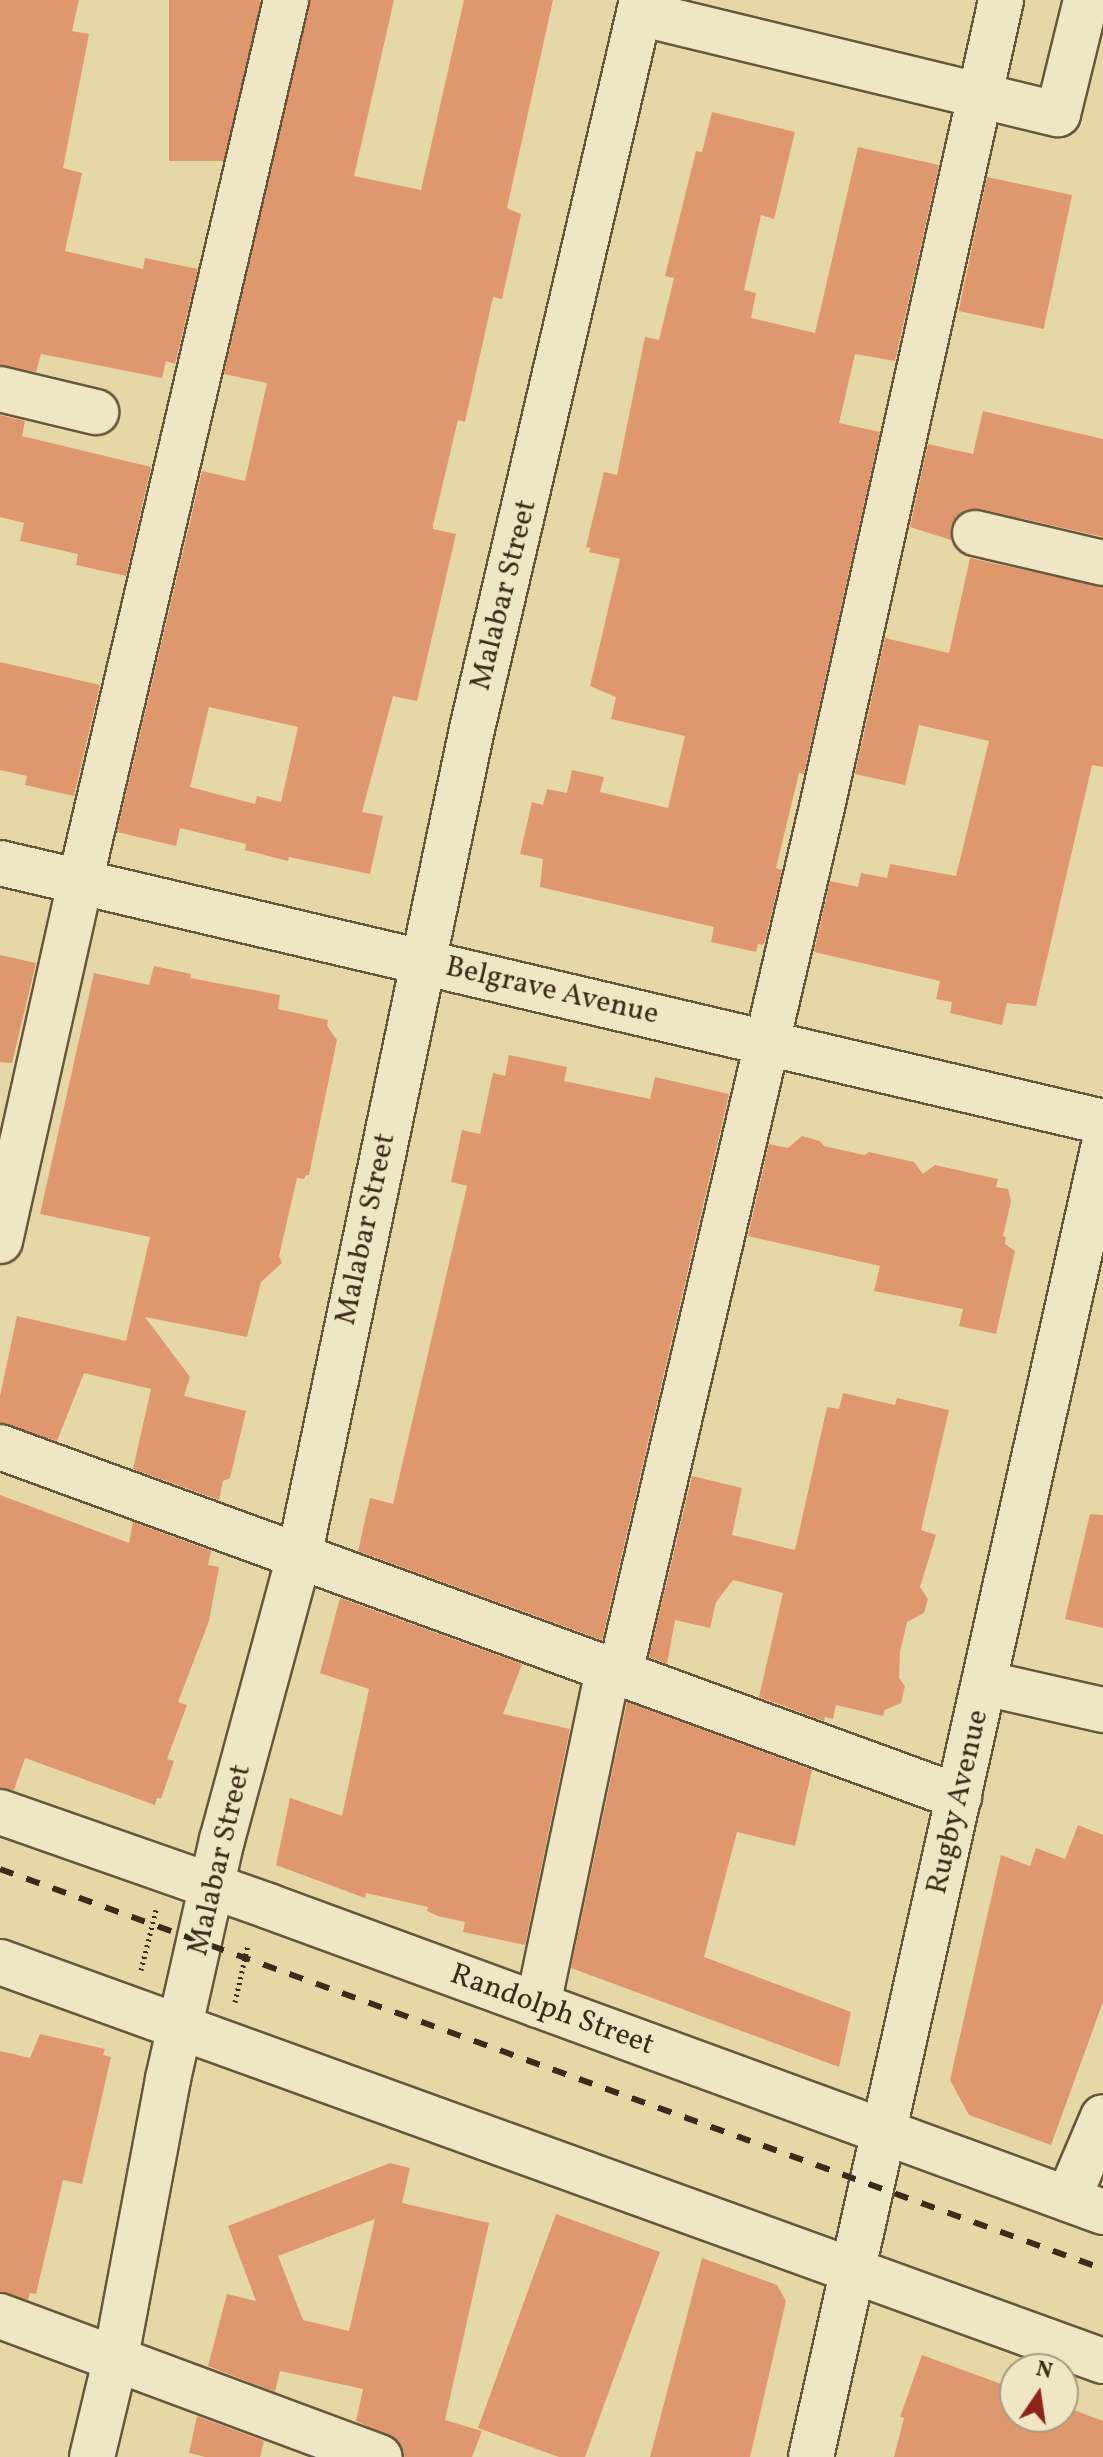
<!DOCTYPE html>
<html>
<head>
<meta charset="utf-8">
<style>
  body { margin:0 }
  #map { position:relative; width:1103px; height:2457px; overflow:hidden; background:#e6d8a6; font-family:Vollkorn,serif }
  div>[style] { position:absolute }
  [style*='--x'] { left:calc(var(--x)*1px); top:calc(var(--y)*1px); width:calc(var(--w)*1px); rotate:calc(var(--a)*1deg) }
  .building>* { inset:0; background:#df986e; transform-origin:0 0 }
  .path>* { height:5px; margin-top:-2.5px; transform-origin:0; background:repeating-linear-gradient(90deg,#3e2a19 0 2px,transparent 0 6px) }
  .roads { filter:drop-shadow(2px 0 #68563c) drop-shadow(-2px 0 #68563c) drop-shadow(0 2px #68563c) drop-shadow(0 -2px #68563c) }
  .minor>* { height:44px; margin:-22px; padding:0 22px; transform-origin:22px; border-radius:22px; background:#efe6c5 }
  .rail>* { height:6px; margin-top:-3px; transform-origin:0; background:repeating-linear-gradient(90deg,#3e2a19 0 14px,transparent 0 28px) }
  span { translate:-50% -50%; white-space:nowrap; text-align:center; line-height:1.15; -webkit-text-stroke:7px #efe6c5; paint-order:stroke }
  .street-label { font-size:30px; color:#3e2a19 }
  .north { position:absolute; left:999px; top:2353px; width:80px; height:80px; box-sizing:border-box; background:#efe6c5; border:2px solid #a89b80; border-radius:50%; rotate:13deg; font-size:22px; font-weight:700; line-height:32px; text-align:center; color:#3e2a19 }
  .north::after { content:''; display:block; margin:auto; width:28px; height:36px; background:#8f2418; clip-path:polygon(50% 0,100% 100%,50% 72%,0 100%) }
</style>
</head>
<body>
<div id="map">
  <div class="building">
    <i style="clip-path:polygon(0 0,79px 0,72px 31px,89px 34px,63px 168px,82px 173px,65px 251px,143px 269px,145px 258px,198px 269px,175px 364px,166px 361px,162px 378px,41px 354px,36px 372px,0 365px)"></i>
    <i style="left:169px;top:0;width:91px;height:161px"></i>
    <i style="clip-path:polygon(evenodd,310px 0,394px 0,354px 176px,421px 190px,464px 0,553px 0,507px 208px,521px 214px,502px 299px,493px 297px,465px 422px,458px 420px,433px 525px,433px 529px,456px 534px,439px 607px,417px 701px,393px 696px,362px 812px,383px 816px,370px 874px,289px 857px,288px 861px,245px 850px,246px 844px,180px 828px,176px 846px,117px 832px,202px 471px,245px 481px,267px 383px,224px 374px,310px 0,209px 707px,298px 727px,281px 802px,257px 796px,255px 804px,190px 787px,209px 707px)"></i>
    <i style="clip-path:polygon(712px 112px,795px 132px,774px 219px,761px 215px,744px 290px,756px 293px,751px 318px,815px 333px,858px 147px,939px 165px,895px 361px,855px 354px,839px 423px,880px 432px,804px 774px,799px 773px,776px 868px,782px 870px,765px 941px,763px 945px,758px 944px,756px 952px,711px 942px,714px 927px,540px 887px,543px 859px,520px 854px,532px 802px,543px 805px,547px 789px,567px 793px,572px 770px,604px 777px,600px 792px,668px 808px,685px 736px,611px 719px,616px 697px,590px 686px,620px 559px,589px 552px,591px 548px,586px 547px,604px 472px,617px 475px,645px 337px,659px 340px,674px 278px,665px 276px,696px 151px,702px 152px)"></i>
    <i style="left:987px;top:177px;width:87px;height:137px;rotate:12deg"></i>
    <i style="clip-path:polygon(983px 411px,1103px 439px,1103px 537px,980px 509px,967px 509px,956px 517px,951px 528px,951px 540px,910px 527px,928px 444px,973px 454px)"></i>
    <i style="clip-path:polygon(0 415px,25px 421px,22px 436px,151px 467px,126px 576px,76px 565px,78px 554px,20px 541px,24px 523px,0 517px)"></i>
    <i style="clip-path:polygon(970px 558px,1103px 587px,1103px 767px,1092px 765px,1036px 1006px,1007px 1003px,1002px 1025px,950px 1013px,952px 1002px,936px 999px,940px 981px,814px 952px,830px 881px,858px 887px,861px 873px,887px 878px,890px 864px,956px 876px,989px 741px,919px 725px,905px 785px,855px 774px,885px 638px,949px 653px)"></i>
    <i style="clip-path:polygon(0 662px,100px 685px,74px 796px,25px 785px,27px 776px,0 770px)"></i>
    <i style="clip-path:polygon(0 955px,36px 963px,12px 1063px,0 1062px)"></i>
    <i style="clip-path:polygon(154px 966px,191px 974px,190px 978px,280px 995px,278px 1009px,328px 1020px,327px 1026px,337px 1040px,309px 1175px,306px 1175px,304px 1179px,297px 1178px,279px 1256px,282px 1263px,261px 1282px,247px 1337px,145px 1317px,190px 1377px,184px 1396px,246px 1411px,230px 1478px,223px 1481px,219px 1500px,133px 1469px,151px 1389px,84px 1373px,57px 1441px,0 1423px,0 1396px,17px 1316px,126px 1341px,150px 1237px,40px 1214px,94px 973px,149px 985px)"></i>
    <i style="clip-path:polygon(509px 1055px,567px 1067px,564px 1081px,650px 1099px,655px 1077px,729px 1094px,602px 1640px,358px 1551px,370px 1498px,393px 1504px,467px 1186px,451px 1182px,462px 1130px,480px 1134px,493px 1073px,505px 1076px)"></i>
    <i style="clip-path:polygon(802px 1136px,820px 1141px,824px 1146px,864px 1155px,869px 1152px,914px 1162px,923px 1174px,935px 1165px,998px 1179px,996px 1187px,1008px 1189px,1011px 1201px,1003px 1236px,1006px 1237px,1005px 1244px,1015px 1251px,996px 1334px,959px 1326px,963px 1309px,874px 1291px,880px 1266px,748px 1236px,769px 1144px,788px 1148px)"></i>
    <i style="clip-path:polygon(843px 1393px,895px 1405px,897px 1398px,949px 1410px,921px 1530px,936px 1535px,920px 1587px,928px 1599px,924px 1613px,907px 1622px,900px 1652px,899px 1678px,905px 1686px,901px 1703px,885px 1710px,883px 1716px,836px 1705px,833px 1719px,825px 1717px,824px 1721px,759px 1697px,783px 1593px,733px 1580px,716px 1602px,710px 1628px,675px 1620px,667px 1664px,649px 1657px,692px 1476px,742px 1488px,732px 1535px,795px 1550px,827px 1407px,839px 1409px)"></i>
    <i style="clip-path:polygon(0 1495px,129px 1543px,133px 1522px,211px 1551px,208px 1565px,219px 1567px,209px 1621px,178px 1702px,187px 1705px,167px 1759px,174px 1761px,161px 1799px,157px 1798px,155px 1805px,25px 1758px,14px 1790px,0 1788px)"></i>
    <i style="clip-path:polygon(1090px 1514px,1103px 1515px,1103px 1628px,1065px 1619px)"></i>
    <i style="clip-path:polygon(340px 1598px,522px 1664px,503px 1714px,570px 1729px,525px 1945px,463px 1932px,465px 1922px,438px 1916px,427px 1911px,428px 1907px,366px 1893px,365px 1898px,276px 1865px,290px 1798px,342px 1816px,369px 1689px,320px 1673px)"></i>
    <i style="clip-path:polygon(627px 1702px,812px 1770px,795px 1846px,737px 1832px,704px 1957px,851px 2012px,839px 2067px,571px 1968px)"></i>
    <i style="clip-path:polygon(1078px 1825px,1103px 1835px,1103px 2002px,1051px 2145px,969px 2115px,950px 2080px,1001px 1855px,1030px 1866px,1036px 1848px,1065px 1859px)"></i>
    <i style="clip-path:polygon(40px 2034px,105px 2049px,103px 2055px,111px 2057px,82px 2184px,63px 2180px,36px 2294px,30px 2293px,28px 2300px,0 2292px,0 2051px,30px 2058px)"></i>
    <i style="clip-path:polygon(evenodd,390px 2163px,410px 2168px,402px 2203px,489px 2223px,445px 2420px,482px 2431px,472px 2457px,404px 2457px,399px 2441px,356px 2421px,363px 2389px,280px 2371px,275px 2392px,208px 2366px,227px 2294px,256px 2301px,228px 2226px,390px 2163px,375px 2219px,349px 2331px,303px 2320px,278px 2256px,375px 2219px)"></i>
    <i style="clip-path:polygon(556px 2214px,660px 2252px,585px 2457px,559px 2457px,478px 2428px)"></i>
    <i style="clip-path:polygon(702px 2258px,777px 2285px,786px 2301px,750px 2457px,650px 2457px)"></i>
    <i style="clip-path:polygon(922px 2355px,1015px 2389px,1015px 2417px,1063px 2417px,1063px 2406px,1103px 2421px,1103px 2457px,894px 2457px,904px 2418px,900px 2417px)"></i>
    <i style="clip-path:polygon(197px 2416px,264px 2441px,260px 2457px,205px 2457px,189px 2453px)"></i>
  </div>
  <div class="path">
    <i style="--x:141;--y:1970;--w:62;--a:-76"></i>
    <i style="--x:235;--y:2002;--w:58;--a:-77.2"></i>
  </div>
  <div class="roads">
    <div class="minor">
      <i style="--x:639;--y:13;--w:431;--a:13.6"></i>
      <i style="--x:1058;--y:114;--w:117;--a:-76.2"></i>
      <i style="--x:0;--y:389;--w:99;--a:13.5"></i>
      <i style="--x:975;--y:533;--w:131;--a:13.2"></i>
      <i style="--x:0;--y:863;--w:1133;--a:13.21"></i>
      <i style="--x:0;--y:1241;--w:368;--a:-77.4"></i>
      <i style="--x:80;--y:882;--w:906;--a:-76.85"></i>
      <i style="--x:0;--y:1447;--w:1021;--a:20.05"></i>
      <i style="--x:620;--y:1673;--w:889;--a:-76.87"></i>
      <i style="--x:822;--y:807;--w:827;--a:-77.49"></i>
      <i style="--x:984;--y:1683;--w:122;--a:12.8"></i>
      <i style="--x:0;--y:1812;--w:284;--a:19.3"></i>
      <i style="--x:268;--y:1906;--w:889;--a:20.13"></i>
      <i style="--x:0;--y:1962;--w:1173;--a:19.89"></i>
      <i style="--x:538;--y:2005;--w:343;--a:-78.2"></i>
      <i style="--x:1068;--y:2199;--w:89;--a:-66.9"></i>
      <i style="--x:0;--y:2316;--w:405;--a:20.4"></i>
      <i style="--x:92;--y:2457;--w:103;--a:-76.5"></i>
      <i style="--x:116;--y:2357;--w:283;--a:-79.4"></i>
      <i style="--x:168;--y:2079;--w:245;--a:-77.3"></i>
      <i style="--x:222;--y:1840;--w:293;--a:-74.8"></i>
      <i style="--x:299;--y:1557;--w:846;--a:-78.2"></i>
      <i style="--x:472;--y:729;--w:749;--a:-76.87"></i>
      <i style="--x:811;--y:2457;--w:1341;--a:-77.42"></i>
    </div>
  </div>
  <div class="rail">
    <i style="--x:0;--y:1869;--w:1173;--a:19.93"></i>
  </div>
  <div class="street-label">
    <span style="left:504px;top:595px;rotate:-76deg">Malabar Street</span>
    <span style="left:552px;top:991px;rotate:13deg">Belgrave Avenue</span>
    <span style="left:366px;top:1229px;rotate:-78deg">Malabar Street</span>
    <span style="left:958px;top:1802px;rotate:-77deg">Rugby Avenue</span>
    <span style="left:220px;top:1860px;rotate:-77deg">Malabar Street</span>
    <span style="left:552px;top:2010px;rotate:20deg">Randolph Street</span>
  </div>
  <div class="north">N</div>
</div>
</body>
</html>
